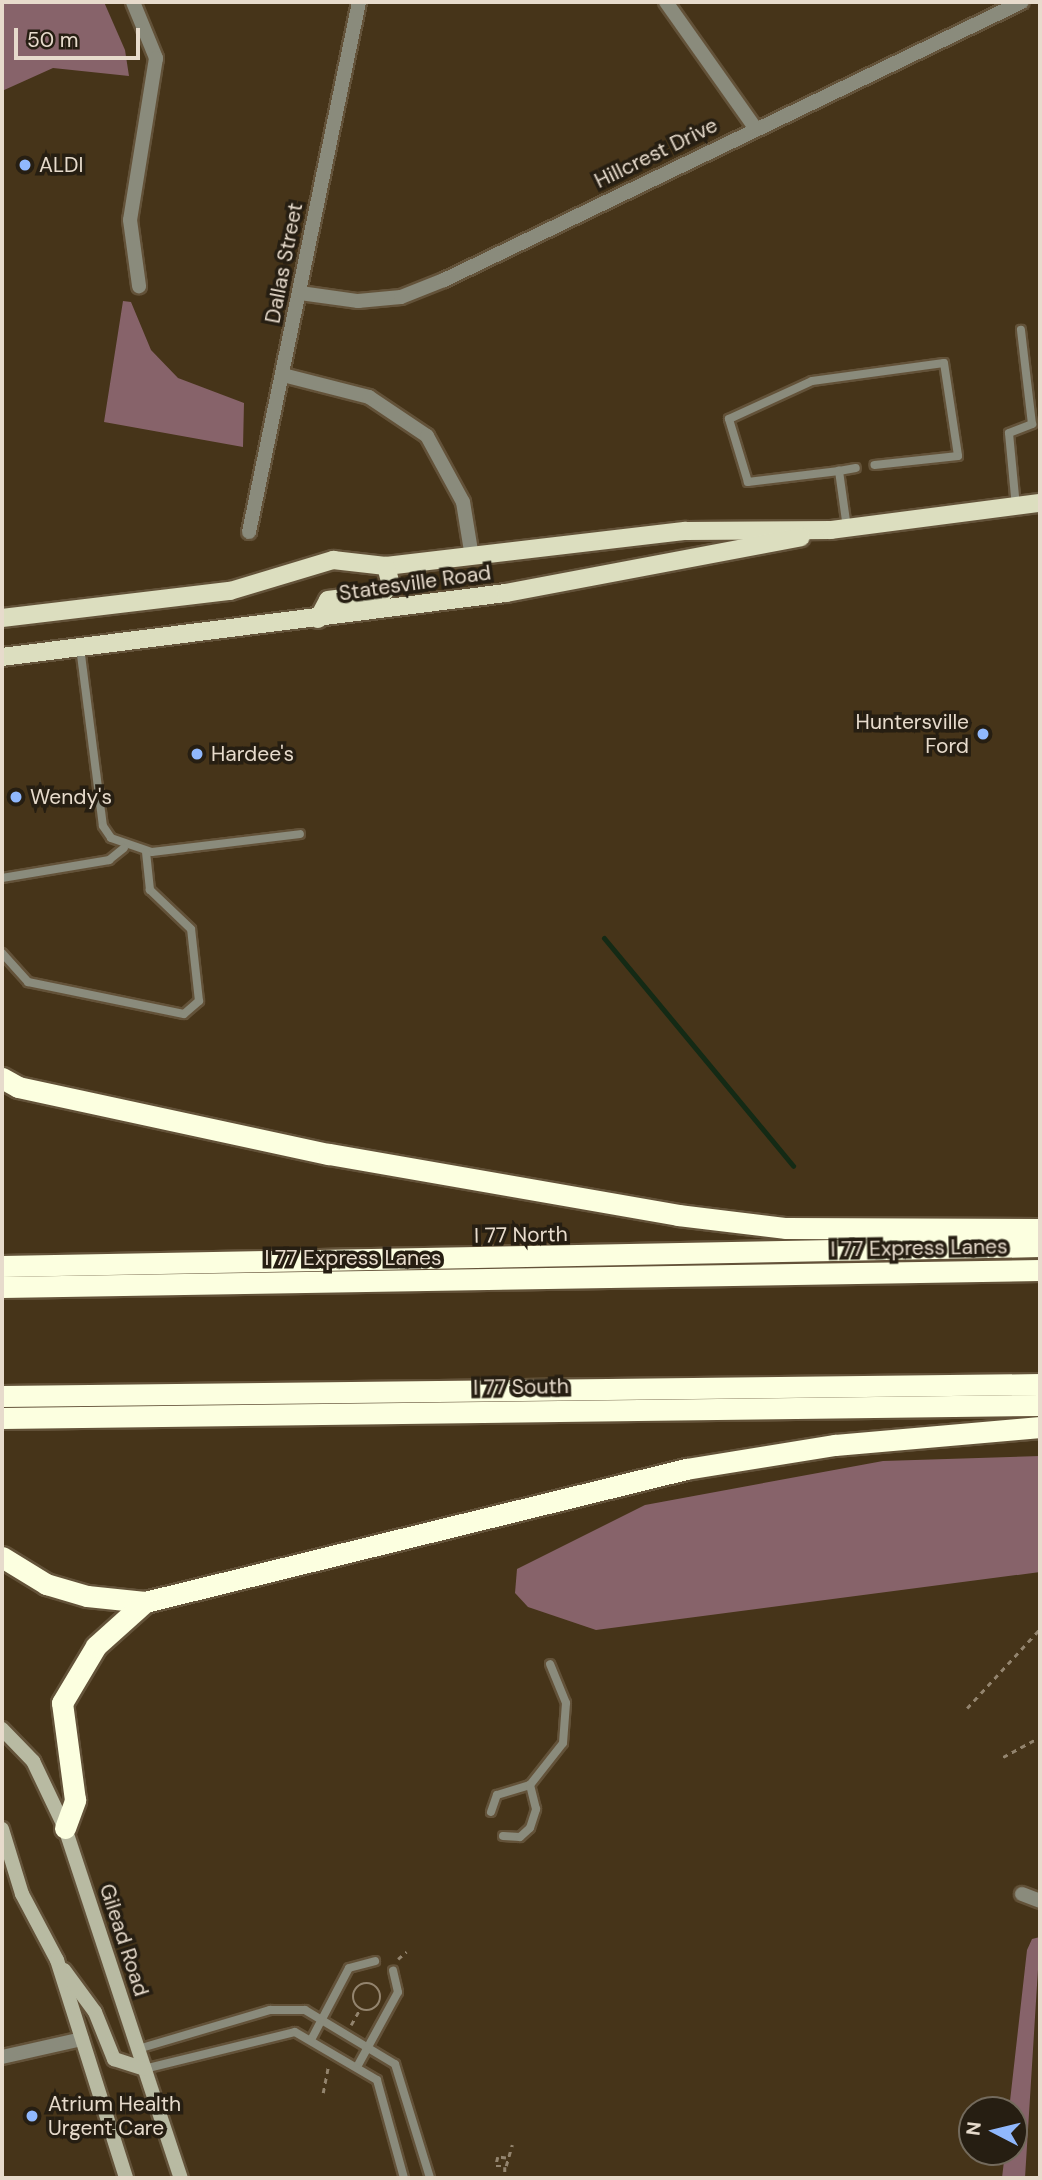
<!DOCTYPE html>
<html>
<head>
<meta charset="utf-8">
<style>
  body { margin:0 }
  #map { position:relative; width:1042px; height:2180px; overflow:hidden; background:#463419; font-family:"DM Sans",sans-serif }
  div>[style] { position:absolute }
  [style*='--x'] { left:calc(var(--x)*1px); top:calc(var(--y)*1px); width:calc(var(--w)*1px); rotate:calc(var(--a)*1deg) }
  .forest>* { inset:0; background:#87636a }
  .stream>* { height:5px; margin:-2.5px; padding:0 2.5px; transform-origin:2.5px; border-radius:2.5px; background:#142a15 }
  .path>* { height:2.5px; margin-top:-1.25px; transform-origin:0; background:repeating-linear-gradient(90deg,#93846e 0 5px,transparent 0 10px) }
  .path>.ring { margin:-1.25px; padding:0; box-sizing:content-box; background:none; border:2.5px solid #93846e; border-radius:50% }
  .roads { filter:drop-shadow(2px 0 #635239) drop-shadow(-2px 0 #635239) drop-shadow(0 2px #635239) drop-shadow(0 -2px #635239) }
  .lane>* { height:8px; margin:-4px; padding:0 4px; transform-origin:4px; border-radius:4px; background:#8a8b7c }
  .street>* { height:14px; margin:-7px; padding:0 7px; transform-origin:7px; border-radius:7px; background:#8a8b7c }
  .secondary>* { height:14px; margin:-7px; padding:0 7px; transform-origin:7px; border-radius:7px; background:#b8baa2 }
  .primary>* { height:18px; margin:-9px; padding:0 9px; transform-origin:9px; border-radius:9px; background:#dcdebf }
  .highway>* { height:21px; margin:-10.5px; padding:0 10.5px; transform-origin:10.5px; border-radius:10.5px; background:#fcffe0 }
  .dots>* { width:19px; height:19px; translate:-50% -50%; box-sizing:border-box; border:4px solid #261e12; border-radius:50% }
  span { translate:-50% -50%; white-space:nowrap; text-align:center; line-height:1.15; -webkit-text-stroke:7px #261e12; paint-order:stroke }
  .street-label { font-size:21px; color:#e7dbcc }
  .poi-label { font-size:21px; color:#e7dbcc }
  .left { translate:0 -50%; text-align:left }
  .right { translate:-100% -50%; text-align:right }
  .frame { position:absolute; inset:0; border:4px solid #e7dbcc; pointer-events:none }
  .north { position:absolute; left:958px; top:2096px; width:70px; height:70px; box-sizing:border-box; background:#261e12; border:2px solid #736a5c; border-radius:50%; rotate:277deg; font-size:19px; font-weight:700; line-height:28px; text-align:center; color:#e7dbcc }
  .north::after { content:''; display:block; margin:auto; width:24px; height:32px; background:#90b8fd; clip-path:polygon(50% 0,100% 100%,50% 72%,0 100%) }
  .scale { position:absolute; left:14px; top:28px; width:126px; height:32px; box-sizing:border-box; border:4px solid #e7dbcc; border-top:0; padding-left:9px; font-size:21px; line-height:24px; white-space:nowrap; color:#e7dbcc; -webkit-text-stroke:5px #261e12; paint-order:stroke }
</style>
</head>
<body>
<div id="map">
  <div class="forest">
    <i style="clip-path:polygon(2px 2px,104px 2px,125px 50px,129px 76px,53px 68px,2px 91px)"></i>
    <i style="clip-path:polygon(123px 301px,131px 302px,151px 350px,178px 378px,244px 403px,243px 447px,104px 422px)"></i>
    <i style="clip-path:polygon(1040px 1456px,1040px 1572px,596px 1630px,528px 1607px,515px 1593px,517px 1569px,645px 1505px,883px 1461px)"></i>
    <i style="clip-path:polygon(1040px 1937px,1025px 2178px,1002px 2178px,1005px 2152px,1014px 2152px,1009px 2110px,1027px 1950px,1032px 1939px)"></i>
  </div>
  <div class="stream">
    <i style="--x:604;--y:938;--w:296;--a:50.3"></i>
  </div>
  <div class="path">
    <i style="--x:967;--y:1708;--w:108;--a:-47.3"></i>
    <i style="--x:1003;--y:1757;--w:42;--a:-28.4"></i>
    <i style="--x:398;--y:1959;--w:11;--a:-41"></i>
    <i class="ring" style="left:353px;top:1983px;width:25.5px;height:25.5px"></i>
    <i style="--x:351;--y:2025;--w:18;--a:-61"></i>
    <i style="--x:323;--y:2093;--w:26;--a:-79"></i>
    <i style="--x:506;--y:2158;--w:8;--a:-173"></i>
    <i style="--x:498;--y:2157;--w:9;--a:103"></i>
    <i style="--x:496;--y:2166;--w:10;--a:0"></i>
    <i style="--x:506;--y:2166;--w:22;--a:-74"></i>
    <i style="--x:505;--y:2167;--w:11;--a:90"></i>
  </div>
  <div class="roads">
    <div class="lane">
      <i style="--x:839;--y:471;--w:17;--a:-10"></i>
      <i style="--x:1016;--y:507;--w:74;--a:-95.4"></i>
      <i style="--x:1009;--y:433;--w:25;--a:-21"></i>
      <i style="--x:1032;--y:424;--w:95;--a:-96.7"></i>
      <i style="--x:847;--y:528;--w:58;--a:-98"></i>
      <i style="--x:839;--y:471;--w:92;--a:173.1"></i>
      <i style="--x:748;--y:482;--w:66;--a:-106.8"></i>
      <i style="--x:729;--y:419;--w:91;--a:-24.6"></i>
      <i style="--x:812;--y:381;--w:133;--a:-7.8"></i>
      <i style="--x:944;--y:363;--w:94;--a:81.4"></i>
      <i style="--x:958;--y:456;--w:84;--a:173.9"></i>
      <i style="--x:80;--y:647;--w:180;--a:82.7"></i>
      <i style="--x:103;--y:826;--w:14;--a:56"></i>
      <i style="--x:111;--y:838;--w:43;--a:18.9"></i>
      <i style="--x:152;--y:852;--w:149;--a:-6.9"></i>
      <i style="--x:2;--y:878;--w:109;--a:-9.5"></i>
      <i style="--x:109;--y:860;--w:19;--a:-39"></i>
      <i style="--x:2;--y:953;--w:39;--a:48"></i>
      <i style="--x:28;--y:982;--w:159;--a:11.6"></i>
      <i style="--x:184;--y:1014;--w:20;--a:-41"></i>
      <i style="--x:199;--y:1001;--w:72;--a:-96.3"></i>
      <i style="--x:191;--y:929;--w:57;--a:-136.4"></i>
      <i style="--x:150;--y:890;--w:38;--a:-96"></i>
      <i style="--x:491;--y:1812;--w:18;--a:-71"></i>
      <i style="--x:497;--y:1795;--w:34;--a:-17"></i>
      <i style="--x:530;--y:1785;--w:53;--a:-51.8"></i>
      <i style="--x:563;--y:1743;--w:40;--a:-85.7"></i>
      <i style="--x:566;--y:1703;--w:42;--a:-112.3"></i>
      <i style="--x:503;--y:1836;--w:17;--a:3"></i>
      <i style="--x:520;--y:1837;--w:13;--a:-42"></i>
      <i style="--x:530;--y:1828;--w:20;--a:-72"></i>
      <i style="--x:536;--y:1809;--w:25;--a:-104"></i>
      <i style="--x:311;--y:2040;--w:81;--a:-62.2"></i>
      <i style="--x:349;--y:1968;--w:27;--a:-15"></i>
      <i style="--x:138;--y:2049;--w:138;--a:-16.5"></i>
      <i style="--x:270;--y:2010;--w:35;--a:0"></i>
      <i style="--x:305;--y:2010;--w:105;--a:31"></i>
      <i style="--x:395;--y:2064;--w:119;--a:72.9"></i>
      <i style="--x:357;--y:2067;--w:85;--a:-61.3"></i>
      <i style="--x:398;--y:1992;--w:22;--a:-103"></i>
      <i style="--x:144;--y:2069;--w:155;--a:-13.8"></i>
      <i style="--x:295;--y:2032;--w:95;--a:30.3"></i>
      <i style="--x:377;--y:2080;--w:102;--a:74.6"></i>
    </div>
    <div class="street">
      <i style="--x:133;--y:2;--w:61;--a:67.7"></i>
      <i style="--x:156;--y:58;--w:164;--a:99.1"></i>
      <i style="--x:130;--y:220;--w:67;--a:82.2"></i>
      <i style="--x:666;--y:2;--w:156;--a:54.7"></i>
      <i style="--x:300;--y:293;--w:59;--a:7.9"></i>
      <i style="--x:358;--y:301;--w:43;--a:-5.3"></i>
      <i style="--x:401;--y:297;--w:46;--a:-21.6"></i>
      <i style="--x:444;--y:280;--w:641;--a:-25.69"></i>
      <i style="--x:283;--y:375;--w:89;--a:14.3"></i>
      <i style="--x:369;--y:397;--w:70;--a:33.9"></i>
      <i style="--x:427;--y:436;--w:75;--a:61.4"></i>
      <i style="--x:463;--y:502;--w:56;--a:80.7"></i>
      <i style="--x:249;--y:532;--w:541;--a:-78.27"></i>
      <i style="--x:1022;--y:1894;--w:19;--a:21"></i>
      <i style="--x:2;--y:2057;--w:82;--a:-12.7"></i>
    </div>
    <div class="secondary">
      <i style="--x:2;--y:1729;--w:45;--a:45.9"></i>
      <i style="--x:33;--y:1761;--w:74;--a:64.5"></i>
      <i style="--x:65;--y:1828;--w:369;--a:71.7"></i>
      <i style="--x:2;--y:1829;--w:68;--a:72.9"></i>
      <i style="--x:22;--y:1894;--w:75;--a:62.1"></i>
      <i style="--x:57;--y:1960;--w:229;--a:72.4"></i>
      <i style="--x:64;--y:1970;--w:52;--a:53.6"></i>
      <i style="--x:95;--y:2012;--w:51;--a:68"></i>
      <i style="--x:114;--y:2059;--w:32;--a:18"></i>
    </div>
    <div class="primary">
      <i style="--x:2;--y:618;--w:230;--a:-6.8"></i>
      <i style="--x:230;--y:591;--w:108;--a:-16.8"></i>
      <i style="--x:333;--y:560;--w:53;--a:6.5"></i>
      <i style="--x:386;--y:566;--w:302;--a:-6.7"></i>
      <i style="--x:686;--y:531;--w:145;--a:-0.4"></i>
      <i style="--x:831;--y:530;--w:211;--a:-7.4"></i>
      <i style="--x:318;--y:619;--w:21;--a:-62"></i>
      <i style="--x:328;--y:600;--w:55;--a:-7.3"></i>
      <i style="--x:383;--y:593;--w:11;--a:-45"></i>
      <i style="--x:391;--y:585;--w:20;--a:-105"></i>
      <i style="--x:2;--y:657;--w:508;--a:-7.24"></i>
      <i style="--x:506;--y:593;--w:300;--a:-10.7"></i>
    </div>
    <div class="highway">
      <i style="--x:2;--y:1078;--w:18;--a:29"></i>
      <i style="--x:18;--y:1087;--w:318;--a:12.2"></i>
      <i style="--x:329;--y:1154;--w:354;--a:9.9"></i>
      <i style="--x:678;--y:1215;--w:109;--a:6.9"></i>
      <i style="--x:786;--y:1228;--w:254;--a:0.2"></i>
      <i style="--x:2;--y:1266;--w:1038;--a:-1.1"></i>
      <i style="--x:2;--y:1287;--w:1038;--a:-0.94"></i>
      <i style="--x:2;--y:1396;--w:1038;--a:-0.66"></i>
      <i style="--x:2;--y:1418;--w:1038;--a:-0.72"></i>
      <i style="--x:2;--y:1557;--w:52;--a:31.5"></i>
      <i style="--x:46;--y:1584;--w:43;--a:16.3"></i>
      <i style="--x:87;--y:1596;--w:58;--a:5.9"></i>
      <i style="--x:145;--y:1602;--w:557;--a:-13.81"></i>
      <i style="--x:686;--y:1469;--w:151;--a:-9.2"></i>
      <i style="--x:835;--y:1445;--w:206;--a:-5"></i>
      <i style="--x:65;--y:1828;--w:30;--a:-70"></i>
      <i style="--x:75;--y:1800;--w:98;--a:-97.6"></i>
      <i style="--x:62;--y:1703;--w:66;--a:-59.2"></i>
      <i style="--x:96;--y:1646;--w:66;--a:-41.9"></i>
    </div>
  </div>
  <div class="dots">
    <i style="left:25px;top:165px;background:#90b8fd"></i>
    <i style="left:983px;top:734px;background:#90b8fd"></i>
    <i style="left:197px;top:754px;background:#90b8fd"></i>
    <i style="left:16px;top:797px;background:#90b8fd"></i>
    <i style="left:32px;top:2116px;background:#90b8fd"></i>
  </div>
  <div class="street-label">
    <span style="left:656px;top:153px;rotate:-26deg">Hillcrest Drive</span>
    <span style="left:284px;top:263px;rotate:-79deg">Dallas Street</span>
    <span style="left:415px;top:583px;rotate:-8deg">Statesville Road</span>
    <span style="left:521px;top:1235px;rotate:-1deg">I 77 North</span>
    <span style="left:919px;top:1248px;rotate:-1deg">I 77 Express Lanes</span>
    <span style="left:353px;top:1258px">I 77 Express Lanes</span>
    <span style="left:521px;top:1387px;rotate:-1deg">I 77 South</span>
    <span style="left:124px;top:1940px;rotate:72deg">Gilead Road</span>
  </div>
  <div class="poi-label">
    <span class="left" style="left:39px;top:165px">ALDI</span>
    <span class="right" style="left:969px;top:734px">Huntersville<br>Ford</span>
    <span class="left" style="left:211px;top:754px">Hardee's</span>
    <span class="left" style="left:30px;top:797px">Wendy's</span>
    <span class="left" style="left:48px;top:2116px">Atrium Health<br>Urgent Care</span>
  </div>
  <div class="frame"></div>
  <div class="north">N</div>
  <div class="scale">50 m</div>
</div>
</body>
</html>
